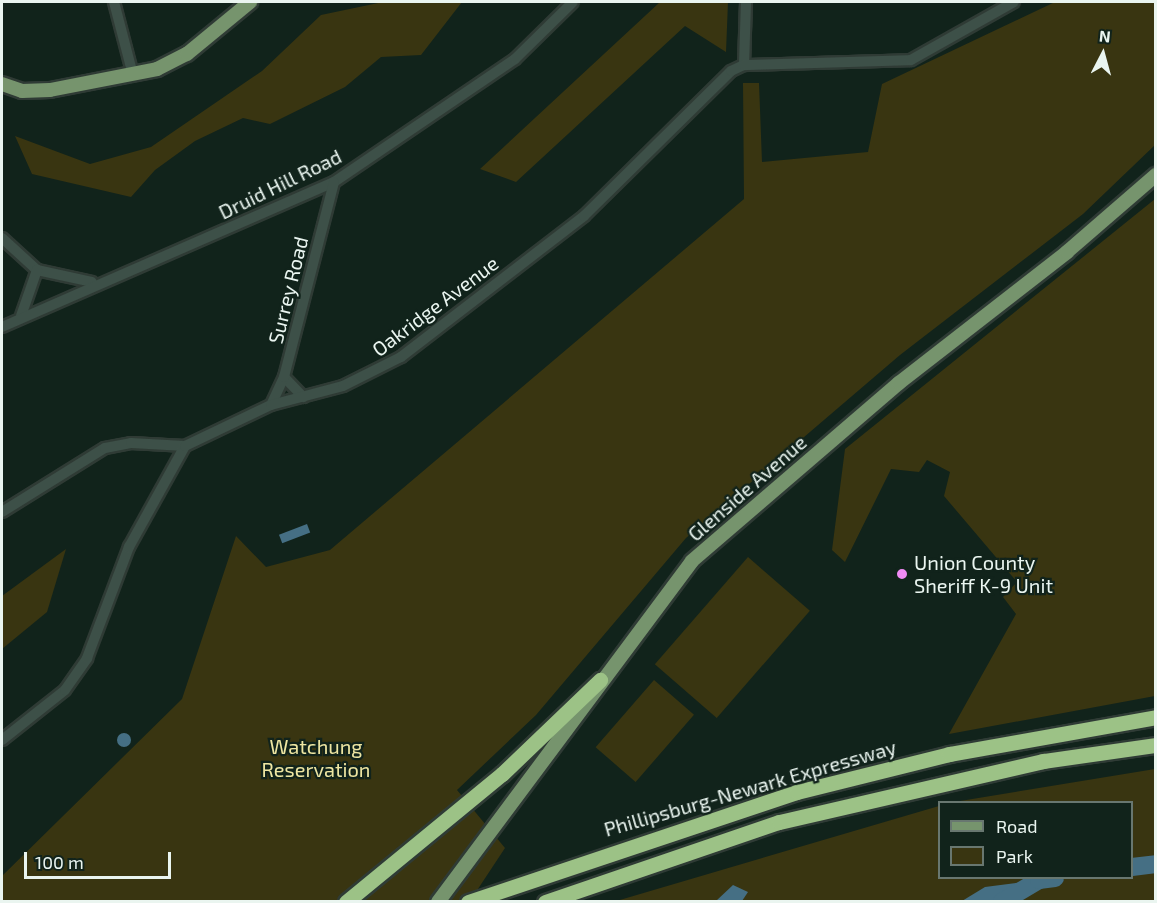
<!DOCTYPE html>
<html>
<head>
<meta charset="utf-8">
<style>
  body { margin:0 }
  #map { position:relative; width:1157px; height:903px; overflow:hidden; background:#11231b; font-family:"Exo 2",sans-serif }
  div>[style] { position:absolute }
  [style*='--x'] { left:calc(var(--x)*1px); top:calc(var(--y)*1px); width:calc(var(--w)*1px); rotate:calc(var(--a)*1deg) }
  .green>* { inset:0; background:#393511; transform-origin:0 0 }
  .water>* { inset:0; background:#456f84; transform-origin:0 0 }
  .round { border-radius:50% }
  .river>* { height:18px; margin:-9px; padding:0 9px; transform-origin:9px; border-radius:9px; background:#456f84 }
  .roads { filter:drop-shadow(2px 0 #2f3b35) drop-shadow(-2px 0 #2f3b35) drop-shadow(0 2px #2f3b35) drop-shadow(0 -2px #2f3b35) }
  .minor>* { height:10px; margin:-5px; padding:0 5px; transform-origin:5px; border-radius:5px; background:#3d5048 }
  .major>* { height:14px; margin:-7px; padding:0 7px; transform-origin:7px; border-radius:7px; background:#76946d }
  .highway>* { height:15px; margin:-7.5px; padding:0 7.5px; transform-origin:7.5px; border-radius:7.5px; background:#9cc286 }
  .dots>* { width:16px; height:16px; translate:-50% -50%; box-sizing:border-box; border:3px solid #11231b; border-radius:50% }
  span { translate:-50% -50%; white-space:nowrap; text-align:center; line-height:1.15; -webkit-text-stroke:4.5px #11231b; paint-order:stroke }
  .street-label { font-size:20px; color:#eaf5f0 }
  .poi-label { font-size:20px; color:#eaf5f0 }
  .left { translate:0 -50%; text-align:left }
  .park-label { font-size:20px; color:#eee6a2 }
  .frame { position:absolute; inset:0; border:3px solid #eaf5f0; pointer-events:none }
  .legend { position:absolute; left:938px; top:801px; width:195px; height:78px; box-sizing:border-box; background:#11231b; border:2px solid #687770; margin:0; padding:8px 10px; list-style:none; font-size:18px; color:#eaf5f0 }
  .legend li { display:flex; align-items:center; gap:12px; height:30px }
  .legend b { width:30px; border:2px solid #687770 }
  .north { position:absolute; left:1073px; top:24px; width:60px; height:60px; -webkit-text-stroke:4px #11231b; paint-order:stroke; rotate:6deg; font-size:16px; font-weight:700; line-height:24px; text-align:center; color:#eaf5f0 }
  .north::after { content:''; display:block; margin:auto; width:21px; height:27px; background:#eaf5f0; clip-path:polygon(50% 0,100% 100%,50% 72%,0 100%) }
  .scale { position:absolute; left:24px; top:852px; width:147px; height:27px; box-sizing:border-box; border:3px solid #eaf5f0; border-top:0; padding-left:8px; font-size:18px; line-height:21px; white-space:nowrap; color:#eaf5f0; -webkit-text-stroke:4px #11231b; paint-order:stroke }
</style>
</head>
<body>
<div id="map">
  <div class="green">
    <i style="clip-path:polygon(383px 2px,462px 2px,421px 55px,381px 57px,345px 87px,270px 124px,243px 118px,195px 141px,155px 170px,131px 197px,32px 174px,15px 136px,90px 164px,151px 147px,262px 71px,321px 15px)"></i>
    <i style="clip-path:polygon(660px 2px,728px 2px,726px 52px,685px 26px,516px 182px,480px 169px)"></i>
    <i style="clip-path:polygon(1055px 2px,1155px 2px,1155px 145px,1083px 214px,900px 355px,686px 538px,536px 715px,457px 790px,505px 848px,470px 901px,2px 902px,2px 876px,182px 699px,236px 536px,266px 567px,330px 550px,744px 199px,743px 83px,759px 83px,762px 162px,868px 152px,882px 84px)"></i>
    <i style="clip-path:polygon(1155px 199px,1155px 696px,949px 734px,1016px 614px,1003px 597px,1017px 582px,944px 496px,950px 472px,927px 460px,919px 472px,891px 469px,845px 562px,832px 550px,845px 449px)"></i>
    <i style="clip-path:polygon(66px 549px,47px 612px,2px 649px,2px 596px)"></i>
    <i style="left:748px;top:557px;width:82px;height:142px;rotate:41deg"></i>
    <i style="left:654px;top:680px;width:53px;height:89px;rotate:41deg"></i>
    <i style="clip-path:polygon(1155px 769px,1155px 901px,613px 902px,939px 806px,940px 878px,1132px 878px,1132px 802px,954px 802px)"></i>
  </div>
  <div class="water">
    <i style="left:307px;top:524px;width:9px;height:30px;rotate:69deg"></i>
    <i class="round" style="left:117px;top:733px;width:14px;height:14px"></i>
    <i style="clip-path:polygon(1039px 880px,1017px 901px,962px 901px,985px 887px)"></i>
    <i style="clip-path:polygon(733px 885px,748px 892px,742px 901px,716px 901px)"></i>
  </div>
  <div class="river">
    <i style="--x:1132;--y:867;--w:24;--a:-7"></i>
    <i style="--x:1002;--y:902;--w:43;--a:-30.7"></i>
    <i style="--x:1039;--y:880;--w:16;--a:-7"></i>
  </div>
  <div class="roads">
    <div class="minor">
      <i style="--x:114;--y:2;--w:75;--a:75.4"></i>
      <i style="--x:744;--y:65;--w:63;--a:-88.2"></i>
      <i style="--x:2;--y:238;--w:47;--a:42.4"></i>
      <i style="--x:37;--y:270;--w:56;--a:12.3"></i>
      <i style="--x:21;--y:316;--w:49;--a:-70.8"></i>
      <i style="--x:2;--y:327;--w:362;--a:-23.6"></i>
      <i style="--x:334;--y:182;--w:219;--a:-34.2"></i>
      <i style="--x:515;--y:59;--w:81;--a:-44.5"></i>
      <i style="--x:284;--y:377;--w:28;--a:46"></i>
      <i style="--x:271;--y:405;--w:31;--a:-65"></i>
      <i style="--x:284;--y:377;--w:201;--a:-75.6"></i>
      <i style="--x:2;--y:512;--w:121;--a:-31.9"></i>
      <i style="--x:105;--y:448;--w:26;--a:-11"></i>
      <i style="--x:131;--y:443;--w:54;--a:3.2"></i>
      <i style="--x:2;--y:740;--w:80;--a:-38.4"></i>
      <i style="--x:65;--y:690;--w:39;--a:-55"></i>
      <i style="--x:87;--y:658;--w:119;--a:-69.3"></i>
      <i style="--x:129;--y:547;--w:115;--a:-61"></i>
      <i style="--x:185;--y:446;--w:95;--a:-25.5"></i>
      <i style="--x:271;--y:405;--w:74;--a:-14.8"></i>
      <i style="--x:343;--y:386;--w:65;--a:-26.6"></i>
      <i style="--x:401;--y:357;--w:231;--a:-37.6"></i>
      <i style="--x:584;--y:216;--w:206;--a:-44.6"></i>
      <i style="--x:731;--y:71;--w:14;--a:-25"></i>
      <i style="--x:744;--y:65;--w:167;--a:-1.7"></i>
      <i style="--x:911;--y:60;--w:118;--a:-29.4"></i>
    </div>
    <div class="major">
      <i style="--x:2;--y:84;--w:21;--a:19"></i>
      <i style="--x:22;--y:91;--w:28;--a:-2"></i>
      <i style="--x:50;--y:90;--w:109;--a:-11.1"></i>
      <i style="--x:157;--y:69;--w:34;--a:-27"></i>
      <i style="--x:187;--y:54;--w:82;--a:-39.5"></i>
      <i style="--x:438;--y:902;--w:425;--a:-53.3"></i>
      <i style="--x:692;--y:561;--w:273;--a:-40.7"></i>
      <i style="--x:899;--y:383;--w:213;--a:-37.9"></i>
      <i style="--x:1067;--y:252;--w:118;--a:-40.9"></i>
    </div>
    <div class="highway">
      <i style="--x:346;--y:902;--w:202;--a:-39.4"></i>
      <i style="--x:502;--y:774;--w:136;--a:-43.8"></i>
      <i style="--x:468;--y:902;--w:347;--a:-18.5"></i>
      <i style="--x:797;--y:792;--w:157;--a:-14"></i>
      <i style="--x:949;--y:754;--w:210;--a:-10.1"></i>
      <i style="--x:545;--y:902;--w:247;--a:-18.9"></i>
      <i style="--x:779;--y:822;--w:271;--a:-13"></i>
      <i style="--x:1043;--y:761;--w:114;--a:-8.1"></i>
    </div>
  </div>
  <div class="dots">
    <i style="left:902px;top:574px;background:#f08bf5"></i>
  </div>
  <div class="street-label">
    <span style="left:280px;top:184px;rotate:-26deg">Druid Hill Road</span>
    <span style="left:288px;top:290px;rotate:-76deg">Surrey Road</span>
    <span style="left:435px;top:306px;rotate:-37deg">Oakridge Avenue</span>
    <span style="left:747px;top:488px;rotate:-41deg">Glenside Avenue</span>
    <span style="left:750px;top:788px;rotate:-16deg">Phillipsburg-Newark Expressway</span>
  </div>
  <div class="poi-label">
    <span class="left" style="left:914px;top:574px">Union County<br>Sheriff K-9 Unit</span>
  </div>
  <div class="park-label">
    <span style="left:316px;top:758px">Watchung<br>Reservation</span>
  </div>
  <div class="frame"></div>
  <ul class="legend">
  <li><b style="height:8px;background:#76946d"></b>Road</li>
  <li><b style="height:16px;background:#393511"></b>Park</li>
  </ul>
  <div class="north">N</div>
  <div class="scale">100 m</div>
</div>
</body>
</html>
